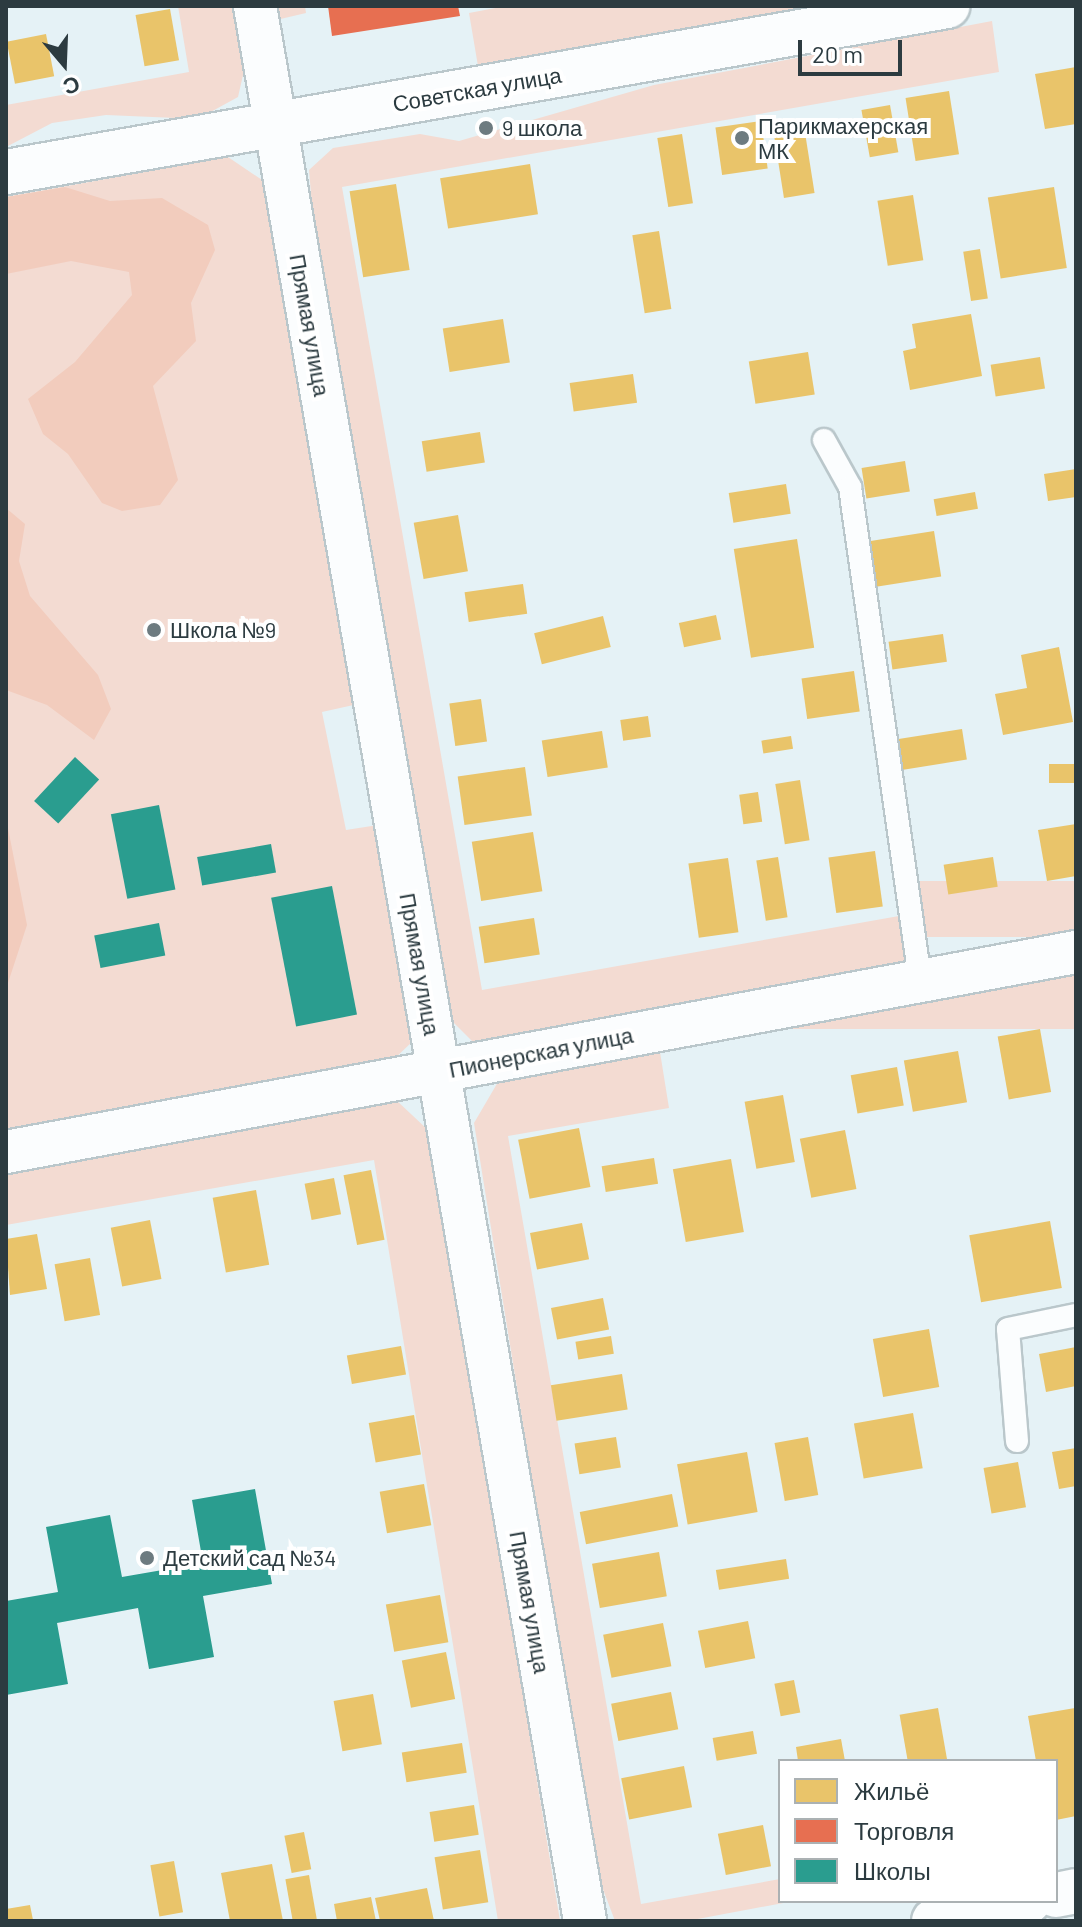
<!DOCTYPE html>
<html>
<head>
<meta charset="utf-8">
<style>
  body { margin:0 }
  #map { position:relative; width:1082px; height:1927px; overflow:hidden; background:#e5f2f6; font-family:Barlow,sans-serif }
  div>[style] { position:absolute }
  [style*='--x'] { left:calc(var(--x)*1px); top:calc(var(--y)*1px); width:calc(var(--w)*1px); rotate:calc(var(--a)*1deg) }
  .green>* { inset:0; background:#f3dbd2; transform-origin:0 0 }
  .forest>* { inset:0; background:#f2ccbd }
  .homes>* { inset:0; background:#e9c46a; transform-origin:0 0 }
  .shops>* { inset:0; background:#e76f51 }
  .schools>* { inset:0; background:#2a9d8f; transform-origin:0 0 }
  .roads { filter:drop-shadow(2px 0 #bac7cb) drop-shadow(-2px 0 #bac7cb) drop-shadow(0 2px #bac7cb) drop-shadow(0 -2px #bac7cb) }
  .service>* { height:22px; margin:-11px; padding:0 11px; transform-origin:11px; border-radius:11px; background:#fbfdfe }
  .minor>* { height:42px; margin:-21px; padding:0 21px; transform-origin:21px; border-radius:21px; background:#fbfdfe }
  .tertiary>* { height:44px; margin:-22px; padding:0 22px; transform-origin:22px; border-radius:22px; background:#fbfdfe }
  .dots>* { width:22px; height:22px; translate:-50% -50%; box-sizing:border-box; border:4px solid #fff; border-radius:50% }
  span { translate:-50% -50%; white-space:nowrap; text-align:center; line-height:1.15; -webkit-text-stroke:8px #fff; paint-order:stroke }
  .street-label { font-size:22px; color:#2c3b40 }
  .poi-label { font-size:22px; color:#2c3b40 }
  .left { translate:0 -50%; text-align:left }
  .frame { position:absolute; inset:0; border:8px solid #2c3b40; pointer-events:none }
  .legend { position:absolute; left:778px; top:1759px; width:280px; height:144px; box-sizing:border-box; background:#fff; border:2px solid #abb1b3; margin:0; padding:10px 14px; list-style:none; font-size:24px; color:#2c3b40 }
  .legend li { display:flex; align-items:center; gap:16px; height:40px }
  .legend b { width:40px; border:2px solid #abb1b3 }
  .north { position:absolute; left:24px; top:24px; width:80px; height:80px; -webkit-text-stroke:6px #fff; paint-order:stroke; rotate:161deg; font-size:22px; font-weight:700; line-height:32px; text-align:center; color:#2c3b40 }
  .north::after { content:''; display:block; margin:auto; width:28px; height:36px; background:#2c3b40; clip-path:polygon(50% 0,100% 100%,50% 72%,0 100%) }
  .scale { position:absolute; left:798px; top:40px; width:104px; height:36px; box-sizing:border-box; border:4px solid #2c3b40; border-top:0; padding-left:10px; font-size:24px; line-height:28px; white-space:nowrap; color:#2c3b40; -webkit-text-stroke:6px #fff; paint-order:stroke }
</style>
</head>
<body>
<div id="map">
  <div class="green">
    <i style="clip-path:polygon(178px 6px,236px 6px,246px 62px,238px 97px,207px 114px,176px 118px,106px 115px,52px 123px,6px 147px,6px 105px,189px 72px)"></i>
    <i style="clip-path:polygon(269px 6px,305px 6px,306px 13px,272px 21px)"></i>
    <i style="clip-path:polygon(506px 6px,837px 6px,479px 72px,469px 13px)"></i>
    <i style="clip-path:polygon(992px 21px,999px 72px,342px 187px,482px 990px,899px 916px,907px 973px,473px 1042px,454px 1023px,448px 996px,319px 289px,309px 170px,333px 148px,420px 134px,459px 141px,654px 85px)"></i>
    <i style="clip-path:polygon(228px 157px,265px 182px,367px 702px,322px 712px,346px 830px,378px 825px,416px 1025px,412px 1042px,392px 1061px,6px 1133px,6px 197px)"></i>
    <i style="left:1076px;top:881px;width:56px;height:157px;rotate:90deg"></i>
    <i style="left:1076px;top:972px;width:57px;height:369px;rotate:90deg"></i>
    <i style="clip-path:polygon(660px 1052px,669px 1108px,508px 1136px,641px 1904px,780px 1879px,780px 1901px,794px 1901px,687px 1921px,615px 1921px,595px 1868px,474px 1123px,498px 1082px)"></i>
    <i style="clip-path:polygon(395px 1099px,428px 1130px,436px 1164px,560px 1921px,498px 1921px,374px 1160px,6px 1225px,6px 1170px)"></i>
  </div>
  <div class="forest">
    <i style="clip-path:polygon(65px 187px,110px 201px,162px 198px,208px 225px,215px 250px,191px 303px,196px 341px,153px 386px,178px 480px,160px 505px,122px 511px,102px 503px,68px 454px,43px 434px,28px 399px,75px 362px,132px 295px,129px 272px,71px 261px,6px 274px,6px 197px)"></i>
    <i style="clip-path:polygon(6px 508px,25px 524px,19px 561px,30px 596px,98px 675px,111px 709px,94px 740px,47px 705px,6px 690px)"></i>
    <i style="clip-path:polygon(6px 818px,27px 925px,6px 989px)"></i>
  </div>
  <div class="homes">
    <i style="left:170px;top:9px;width:52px;height:35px;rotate:80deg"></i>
    <i style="left:46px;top:34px;width:43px;height:40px;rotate:79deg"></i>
    <i style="clip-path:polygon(1076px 67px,1076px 124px,1045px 129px,1035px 74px)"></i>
    <i style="left:949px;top:91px;width:64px;height:44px;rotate:81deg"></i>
    <i style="left:890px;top:105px;width:48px;height:29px;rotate:80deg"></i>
    <i style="left:803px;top:120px;width:74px;height:31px;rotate:81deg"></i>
    <i style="left:761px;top:121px;width:48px;height:46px;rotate:82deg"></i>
    <i style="left:682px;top:134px;width:70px;height:25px;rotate:81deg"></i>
    <i style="left:530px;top:164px;width:51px;height:91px;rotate:81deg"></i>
    <i style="left:396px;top:184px;width:87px;height:47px;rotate:81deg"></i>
    <i style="left:1054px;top:187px;width:82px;height:67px;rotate:81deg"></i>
    <i style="left:913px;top:195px;width:66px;height:36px;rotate:81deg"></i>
    <i style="left:659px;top:231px;width:79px;height:27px;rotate:81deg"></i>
    <i style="left:980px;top:249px;width:50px;height:17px;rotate:81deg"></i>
    <i style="clip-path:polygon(971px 314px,982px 376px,910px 390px,903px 351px,916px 348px,912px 324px)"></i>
    <i style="left:503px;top:319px;width:44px;height:61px;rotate:81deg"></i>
    <i style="left:808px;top:352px;width:43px;height:60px;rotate:81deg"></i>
    <i style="left:1040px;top:357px;width:32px;height:50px;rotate:81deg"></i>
    <i style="left:633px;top:374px;width:29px;height:64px;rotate:82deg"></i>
    <i style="left:480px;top:432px;width:31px;height:59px;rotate:81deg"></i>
    <i style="left:905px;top:461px;width:31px;height:44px;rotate:81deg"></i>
    <i style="clip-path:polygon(1076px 469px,1076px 497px,1048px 501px,1044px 474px)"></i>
    <i style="left:786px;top:484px;width:30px;height:58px;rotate:81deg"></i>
    <i style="left:975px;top:492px;width:17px;height:42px;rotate:80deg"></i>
    <i style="left:458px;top:515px;width:57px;height:45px;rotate:80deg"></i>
    <i style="left:934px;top:531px;width:46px;height:69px;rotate:81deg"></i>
    <i style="left:797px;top:539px;width:110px;height:64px;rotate:81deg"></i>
    <i style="left:523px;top:584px;width:30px;height:59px;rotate:82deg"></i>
    <i style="left:716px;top:615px;width:25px;height:38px;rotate:78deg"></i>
    <i style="left:603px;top:616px;width:32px;height:71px;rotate:76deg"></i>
    <i style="left:943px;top:634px;width:28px;height:55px;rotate:82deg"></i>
    <i style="clip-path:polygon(1059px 647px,1073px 722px,1003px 735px,995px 694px,1027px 688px,1021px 655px)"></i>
    <i style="left:854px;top:671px;width:41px;height:53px;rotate:82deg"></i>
    <i style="left:481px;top:699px;width:43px;height:32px;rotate:82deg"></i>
    <i style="left:648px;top:716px;width:21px;height:28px;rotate:82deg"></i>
    <i style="left:962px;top:729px;width:31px;height:69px;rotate:81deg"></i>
    <i style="left:602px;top:731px;width:37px;height:61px;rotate:81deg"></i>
    <i style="left:791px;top:736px;width:13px;height:30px;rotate:81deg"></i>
    <i style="left:1076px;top:764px;width:19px;height:27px;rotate:90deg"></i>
    <i style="left:525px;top:767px;width:49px;height:68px;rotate:82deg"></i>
    <i style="left:800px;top:780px;width:61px;height:25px;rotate:81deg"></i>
    <i style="left:758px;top:792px;width:30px;height:19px;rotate:82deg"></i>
    <i style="clip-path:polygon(1076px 824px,1076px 876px,1047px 881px,1038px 830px)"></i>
    <i style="left:533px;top:832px;width:60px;height:62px;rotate:81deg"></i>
    <i style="left:875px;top:851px;width:56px;height:47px;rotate:82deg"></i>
    <i style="left:778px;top:857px;width:61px;height:22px;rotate:81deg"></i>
    <i style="left:993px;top:857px;width:30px;height:50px;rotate:81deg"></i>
    <i style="left:728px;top:858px;width:75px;height:40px;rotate:82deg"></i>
    <i style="left:534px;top:918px;width:37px;height:56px;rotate:81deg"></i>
    <i style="left:1040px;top:1029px;width:64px;height:43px;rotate:80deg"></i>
    <i style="left:958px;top:1051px;width:52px;height:55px;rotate:80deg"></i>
    <i style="left:897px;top:1067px;width:39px;height:47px;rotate:80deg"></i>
    <i style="left:783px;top:1095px;width:68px;height:39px;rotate:80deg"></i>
    <i style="left:579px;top:1128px;width:60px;height:62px;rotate:79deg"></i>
    <i style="left:845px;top:1130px;width:60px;height:46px;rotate:79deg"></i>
    <i style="left:654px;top:1158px;width:26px;height:53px;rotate:81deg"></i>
    <i style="left:731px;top:1159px;width:74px;height:59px;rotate:80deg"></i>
    <i style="left:371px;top:1170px;width:71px;height:28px;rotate:79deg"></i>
    <i style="left:334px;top:1178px;width:37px;height:30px;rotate:79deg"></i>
    <i style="left:256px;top:1190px;width:76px;height:44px;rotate:80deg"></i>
    <i style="left:150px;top:1220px;width:60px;height:40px;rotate:79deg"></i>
    <i style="left:1050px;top:1221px;width:68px;height:82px;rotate:80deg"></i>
    <i style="left:582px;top:1223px;width:37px;height:53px;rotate:79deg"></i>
    <i style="clip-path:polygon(37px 1234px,47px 1289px,10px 1295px,6px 1239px)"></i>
    <i style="left:90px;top:1258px;width:58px;height:36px;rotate:80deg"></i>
    <i style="left:603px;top:1298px;width:32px;height:53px;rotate:79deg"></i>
    <i style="left:929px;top:1329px;width:59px;height:57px;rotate:80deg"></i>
    <i style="left:611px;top:1336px;width:18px;height:36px;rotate:81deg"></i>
    <i style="left:401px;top:1346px;width:29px;height:55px;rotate:80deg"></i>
    <i style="clip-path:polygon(1076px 1347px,1076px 1386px,1046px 1392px,1039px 1354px)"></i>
    <i style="left:622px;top:1374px;width:36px;height:72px;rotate:81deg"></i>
    <i style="left:913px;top:1413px;width:56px;height:60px;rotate:80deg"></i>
    <i style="left:414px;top:1415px;width:40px;height:46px;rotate:80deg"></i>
    <i style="left:616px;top:1437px;width:31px;height:42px;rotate:81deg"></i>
    <i style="left:808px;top:1437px;width:59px;height:34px;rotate:80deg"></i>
    <i style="clip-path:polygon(1076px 1448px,1076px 1486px,1059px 1489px,1052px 1452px)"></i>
    <i style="left:747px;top:1452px;width:61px;height:71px;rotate:80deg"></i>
    <i style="left:1018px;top:1462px;width:46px;height:35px;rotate:80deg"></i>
    <i style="left:424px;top:1484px;width:42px;height:45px;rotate:80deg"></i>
    <i style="left:672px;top:1494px;width:33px;height:94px;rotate:79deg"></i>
    <i style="left:659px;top:1552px;width:45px;height:68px;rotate:80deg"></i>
    <i style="left:786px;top:1559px;width:20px;height:71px;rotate:81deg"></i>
    <i style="left:440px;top:1595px;width:48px;height:55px;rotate:80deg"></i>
    <i style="left:748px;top:1621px;width:38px;height:51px;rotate:79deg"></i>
    <i style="left:663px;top:1623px;width:44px;height:61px;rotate:79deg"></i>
    <i style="left:446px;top:1652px;width:48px;height:45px;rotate:79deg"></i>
    <i style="left:794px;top:1680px;width:33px;height:20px;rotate:79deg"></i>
    <i style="left:671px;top:1692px;width:38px;height:61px;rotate:79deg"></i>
    <i style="left:373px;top:1694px;width:51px;height:40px;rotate:80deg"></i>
    <i style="left:938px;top:1708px;width:54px;height:39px;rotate:80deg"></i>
    <i style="clip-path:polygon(1075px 1708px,1076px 1816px,1056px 1820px,1056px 1761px,1036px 1761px,1028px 1716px)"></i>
    <i style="left:753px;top:1731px;width:23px;height:41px;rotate:80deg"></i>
    <i style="clip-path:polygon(841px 1739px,845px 1761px,798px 1761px,796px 1747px)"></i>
    <i style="left:462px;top:1743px;width:30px;height:61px;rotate:81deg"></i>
    <i style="left:684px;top:1766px;width:42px;height:64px;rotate:79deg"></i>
    <i style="left:474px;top:1805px;width:30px;height:45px;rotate:81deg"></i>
    <i style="left:763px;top:1825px;width:42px;height:46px;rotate:79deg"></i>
    <i style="left:304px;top:1832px;width:38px;height:20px;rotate:79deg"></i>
    <i style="left:480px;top:1850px;width:53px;height:46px;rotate:81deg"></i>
    <i style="left:174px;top:1861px;width:52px;height:24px;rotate:80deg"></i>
    <i style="clip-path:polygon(272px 1864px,283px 1921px,230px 1921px,221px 1873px)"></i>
    <i style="left:309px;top:1875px;width:47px;height:24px;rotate:80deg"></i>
    <i style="clip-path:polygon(427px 1888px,434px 1921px,380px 1921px,375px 1898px)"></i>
    <i style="clip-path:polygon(371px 1897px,376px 1921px,337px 1921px,334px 1904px)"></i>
    <i style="clip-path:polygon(30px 1905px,33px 1920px,7px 1921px,6px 1909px)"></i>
  </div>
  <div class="shops">
    <i style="clip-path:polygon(328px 6px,458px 6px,460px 16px,332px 36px)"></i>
  </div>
  <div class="schools">
    <i style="left:75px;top:757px;width:33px;height:60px;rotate:43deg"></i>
    <i style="left:159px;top:805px;width:86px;height:49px;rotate:79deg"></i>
    <i style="left:271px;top:844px;width:29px;height:75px;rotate:80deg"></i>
    <i style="left:332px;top:886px;width:131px;height:62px;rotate:79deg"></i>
    <i style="left:159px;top:923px;width:33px;height:66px;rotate:79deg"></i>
    <i style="clip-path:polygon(255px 1489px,272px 1584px,203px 1596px,214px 1657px,149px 1669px,138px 1608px,57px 1623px,68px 1684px,6px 1695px,6px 1601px,58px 1592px,46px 1527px,110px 1515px,122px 1577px,203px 1563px,192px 1500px)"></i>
  </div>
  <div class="roads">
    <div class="service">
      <i style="--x:824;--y:440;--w:54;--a:61"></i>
      <i style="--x:850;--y:487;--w:498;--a:81.9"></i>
      <i style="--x:1017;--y:1441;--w:112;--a:-94.6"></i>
      <i style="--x:1008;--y:1329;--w:69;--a:-11.6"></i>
    </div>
    <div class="minor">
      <i style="--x:255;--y:6;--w:1943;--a:80.22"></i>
      <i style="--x:6;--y:1152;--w:1089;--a:-10.59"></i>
    </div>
    <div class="tertiary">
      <i style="--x:6;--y:172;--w:956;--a:-10"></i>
      <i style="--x:1056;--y:1895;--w:20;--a:-11"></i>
      <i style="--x:934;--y:1921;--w:97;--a:-11.9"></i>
    </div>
  </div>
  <div class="dots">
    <i style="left:486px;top:128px;background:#6d7b80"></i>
    <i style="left:742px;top:138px;background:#6d7b80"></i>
    <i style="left:154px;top:630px;background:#6d7b80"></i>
    <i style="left:147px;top:1558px;background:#6d7b80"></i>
  </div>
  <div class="street-label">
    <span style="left:477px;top:89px;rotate:-10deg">Советская улица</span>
    <span style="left:310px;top:325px;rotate:80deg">Прямая улица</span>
    <span style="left:420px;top:964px;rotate:80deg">Прямая улица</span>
    <span style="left:541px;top:1052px;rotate:-11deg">Пионерская улица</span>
    <span style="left:530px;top:1602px;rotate:80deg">Прямая улица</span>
  </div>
  <div class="poi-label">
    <span class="left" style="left:758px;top:138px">Парикмахерская<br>МК</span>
    <span class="left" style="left:502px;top:128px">9 школа</span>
    <span class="left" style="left:170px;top:630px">Школа №9</span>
    <span class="left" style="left:163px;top:1558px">Детский сад №34</span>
  </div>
  <div class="frame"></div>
  <ul class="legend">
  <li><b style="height:22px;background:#e9c46a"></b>Жильё</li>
  <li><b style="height:22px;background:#e76f51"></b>Торговля</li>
  <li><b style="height:22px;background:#2a9d8f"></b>Школы</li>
  </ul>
  <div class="north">С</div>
  <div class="scale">20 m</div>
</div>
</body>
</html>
